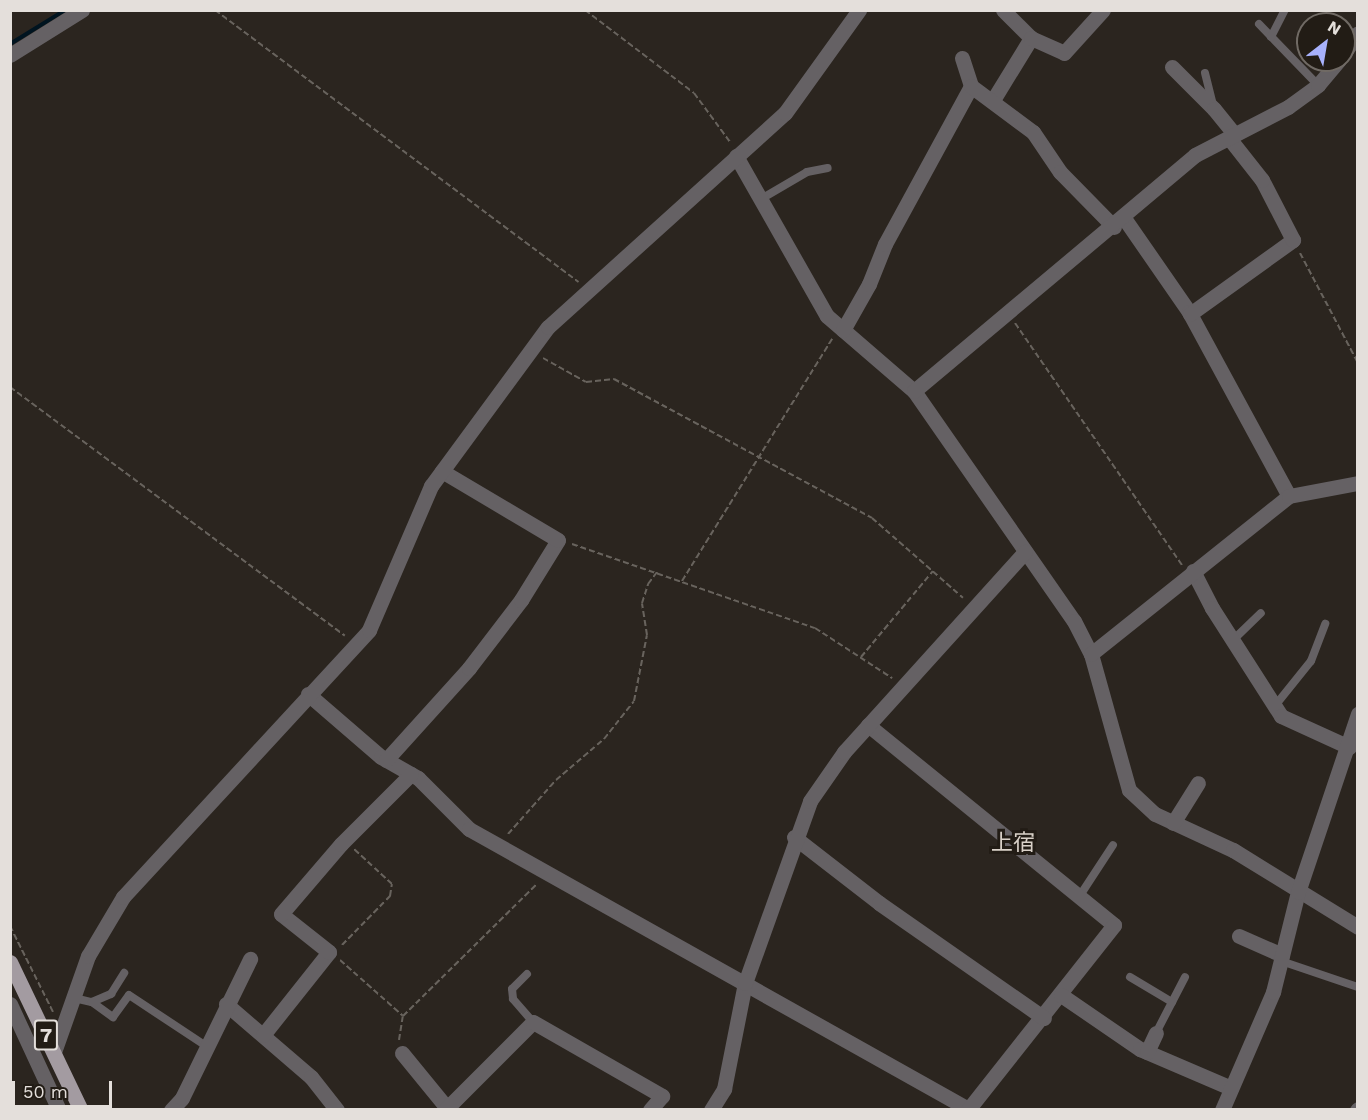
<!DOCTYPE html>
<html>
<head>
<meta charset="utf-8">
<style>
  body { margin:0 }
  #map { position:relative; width:1368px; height:1120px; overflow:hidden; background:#2b251f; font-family:"Work Sans","Noto Sans JP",sans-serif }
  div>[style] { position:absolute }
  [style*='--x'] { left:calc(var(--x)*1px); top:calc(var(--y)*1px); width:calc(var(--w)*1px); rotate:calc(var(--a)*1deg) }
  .stream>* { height:4px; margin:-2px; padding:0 2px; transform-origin:2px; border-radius:2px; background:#001420 }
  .path>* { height:2px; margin-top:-1px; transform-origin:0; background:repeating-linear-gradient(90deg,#68635d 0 6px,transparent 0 9px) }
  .service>* { height:8px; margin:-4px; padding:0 4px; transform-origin:4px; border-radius:4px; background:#656164 }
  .minor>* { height:15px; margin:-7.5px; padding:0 7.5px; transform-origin:7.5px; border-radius:7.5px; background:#656164 }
  .primary>* { height:15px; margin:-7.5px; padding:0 7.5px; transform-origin:7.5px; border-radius:7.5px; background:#a39ba1 }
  span { translate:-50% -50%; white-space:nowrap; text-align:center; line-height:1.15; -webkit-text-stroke:6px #221c15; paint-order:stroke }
  .shield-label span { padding:2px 4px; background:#221c15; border:2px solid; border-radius:4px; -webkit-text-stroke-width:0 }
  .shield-label { font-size:20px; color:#e4dfdb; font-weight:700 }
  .neighbourhood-label { font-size:22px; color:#d9d1c8 }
  .frame { position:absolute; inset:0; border:12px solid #e4dfdb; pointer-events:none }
  .north { position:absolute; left:1296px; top:12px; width:60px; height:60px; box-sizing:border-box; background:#221c15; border:2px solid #706a64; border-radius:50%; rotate:31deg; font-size:16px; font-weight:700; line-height:24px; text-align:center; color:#e4dfdb }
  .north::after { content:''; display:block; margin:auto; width:21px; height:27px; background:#a7b1fc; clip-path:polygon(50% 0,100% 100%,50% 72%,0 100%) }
  .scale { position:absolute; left:12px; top:1081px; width:100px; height:27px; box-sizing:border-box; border:3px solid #e4dfdb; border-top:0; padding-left:8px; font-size:18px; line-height:21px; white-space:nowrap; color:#e4dfdb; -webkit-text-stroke:4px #221c15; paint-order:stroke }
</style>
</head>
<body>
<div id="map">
  <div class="stream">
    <i style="--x:10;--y:44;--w:65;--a:-31.7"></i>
  </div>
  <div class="path">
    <i style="--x:215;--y:10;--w:454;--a:36.8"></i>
    <i style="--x:585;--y:10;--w:137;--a:37.3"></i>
    <i style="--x:694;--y:93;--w:61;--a:53.7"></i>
    <i style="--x:1300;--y:253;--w:124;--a:62.2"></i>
    <i style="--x:1015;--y:323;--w:294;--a:55.4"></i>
    <i style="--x:543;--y:358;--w:49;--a:29.2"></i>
    <i style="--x:586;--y:382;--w:28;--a:-6"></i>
    <i style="--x:614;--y:379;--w:293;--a:28.3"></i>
    <i style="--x:872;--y:518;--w:121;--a:41.3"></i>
    <i style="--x:10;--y:387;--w:417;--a:36.6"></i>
    <i style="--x:572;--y:544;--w:257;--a:19.1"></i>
    <i style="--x:815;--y:628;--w:92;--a:33"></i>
    <i style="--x:682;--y:581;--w:285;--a:-58.2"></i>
    <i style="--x:861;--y:657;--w:112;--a:-50.1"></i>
    <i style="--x:508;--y:834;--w:72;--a:-48.4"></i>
    <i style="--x:556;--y:780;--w:63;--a:-40.5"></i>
    <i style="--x:604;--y:739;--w:48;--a:-51.7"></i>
    <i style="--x:634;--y:701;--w:67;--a:-78.9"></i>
    <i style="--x:647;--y:635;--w:32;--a:-99"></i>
    <i style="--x:642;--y:603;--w:20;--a:-72"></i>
    <i style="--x:648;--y:584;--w:15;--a:-53"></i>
    <i style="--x:10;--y:926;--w:96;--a:63.4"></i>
    <i style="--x:342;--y:945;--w:69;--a:-45.6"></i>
    <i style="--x:390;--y:896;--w:12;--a:-81"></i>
    <i style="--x:392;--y:884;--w:52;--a:-137.4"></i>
    <i style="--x:340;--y:960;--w:84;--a:41.6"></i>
    <i style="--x:399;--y:1040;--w:24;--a:-81"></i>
    <i style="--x:403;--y:1016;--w:188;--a:-44.6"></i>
  </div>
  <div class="service">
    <i style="--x:1259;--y:24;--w:85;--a:46"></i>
    <i style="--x:1271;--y:37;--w:30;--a:-63"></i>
    <i style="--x:1205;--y:73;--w:32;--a:76"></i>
    <i style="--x:761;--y:199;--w:53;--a:-30.4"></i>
    <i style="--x:807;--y:172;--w:21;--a:-11"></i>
    <i style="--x:1232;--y:641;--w:40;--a:-44"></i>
    <i style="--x:1274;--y:707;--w:59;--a:-51.2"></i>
    <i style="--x:1311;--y:661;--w:40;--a:-69"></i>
    <i style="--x:1079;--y:897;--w:62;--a:-56.8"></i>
    <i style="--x:1281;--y:961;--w:81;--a:18.7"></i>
    <i style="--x:527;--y:974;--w:21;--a:135"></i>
    <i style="--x:512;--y:989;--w:10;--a:84"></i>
    <i style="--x:513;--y:999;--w:30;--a:49"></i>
    <i style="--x:1130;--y:977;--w:49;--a:30.8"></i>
    <i style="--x:74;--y:998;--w:18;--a:13"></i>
    <i style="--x:92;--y:1002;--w:21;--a:-23"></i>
    <i style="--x:111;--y:994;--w:25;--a:-58"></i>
    <i style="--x:92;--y:1002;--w:26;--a:36"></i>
    <i style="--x:113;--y:1017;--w:27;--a:-54"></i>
    <i style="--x:129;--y:995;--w:92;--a:33.5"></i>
    <i style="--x:1156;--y:1033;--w:63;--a:-62.6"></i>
  </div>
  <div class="minor">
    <i style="--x:1003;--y:10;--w:40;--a:45"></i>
    <i style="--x:1344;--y:53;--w:24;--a:-55"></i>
    <i style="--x:10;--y:55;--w:85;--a:-32"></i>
    <i style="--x:962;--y:58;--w:29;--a:72"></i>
    <i style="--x:1172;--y:67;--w:59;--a:45"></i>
    <i style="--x:1214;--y:109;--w:33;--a:51"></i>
    <i style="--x:993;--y:100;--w:73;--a:-58.5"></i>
    <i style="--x:1031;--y:38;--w:36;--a:24"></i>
    <i style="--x:1064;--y:53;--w:58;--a:-47.8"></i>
    <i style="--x:736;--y:156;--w:184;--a:60.4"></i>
    <i style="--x:827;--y:316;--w:115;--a:40.8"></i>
    <i style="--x:914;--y:391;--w:280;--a:55.2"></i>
    <i style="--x:1074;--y:621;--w:37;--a:63"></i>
    <i style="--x:1091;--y:654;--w:141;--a:74.4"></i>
    <i style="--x:1129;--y:790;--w:35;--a:43"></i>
    <i style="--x:1155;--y:814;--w:86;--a:24.8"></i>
    <i style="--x:1233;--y:850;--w:147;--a:31.6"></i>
    <i style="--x:1124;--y:218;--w:114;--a:55.3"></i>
    <i style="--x:1189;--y:312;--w:209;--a:61.5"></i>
    <i style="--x:1190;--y:314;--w:127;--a:-35.7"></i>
    <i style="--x:1293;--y:240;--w:68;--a:-117.3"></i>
    <i style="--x:1262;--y:180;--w:53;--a:-128.2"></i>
    <i style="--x:843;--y:330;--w:53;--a:-60.5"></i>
    <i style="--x:869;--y:284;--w:43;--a:-68.2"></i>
    <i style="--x:885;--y:244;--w:180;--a:-61.4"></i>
    <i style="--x:971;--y:86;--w:77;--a:36.6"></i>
    <i style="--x:1033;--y:132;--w:48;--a:56"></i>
    <i style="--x:1060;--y:172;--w:77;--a:45.5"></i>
    <i style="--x:914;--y:391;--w:367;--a:-40"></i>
    <i style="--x:1195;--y:155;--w:105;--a:-27.3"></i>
    <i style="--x:1288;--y:107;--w:37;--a:-36"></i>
    <i style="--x:1318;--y:85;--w:33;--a:-50"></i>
    <i style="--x:1193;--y:571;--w:42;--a:62.8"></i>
    <i style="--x:1212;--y:608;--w:128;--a:57.4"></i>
    <i style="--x:1281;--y:716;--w:75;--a:24.5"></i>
    <i style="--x:1091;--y:654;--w:253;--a:-38.6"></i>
    <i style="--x:1289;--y:496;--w:70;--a:-10.7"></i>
    <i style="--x:308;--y:694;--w:96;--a:40.8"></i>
    <i style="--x:381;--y:757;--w:43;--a:29.6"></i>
    <i style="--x:418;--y:778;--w:72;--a:45"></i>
    <i style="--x:469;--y:829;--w:574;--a:29.29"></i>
    <i style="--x:868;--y:725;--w:317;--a:39.1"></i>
    <i style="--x:1114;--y:925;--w:236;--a:128.3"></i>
    <i style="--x:386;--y:760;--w:124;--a:-47.9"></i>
    <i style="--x:469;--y:668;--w:86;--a:-52.6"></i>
    <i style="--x:521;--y:600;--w:70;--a:-58.3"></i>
    <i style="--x:558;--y:540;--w:135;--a:-149.3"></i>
    <i style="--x:1173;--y:823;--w:47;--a:-58"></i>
    <i style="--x:794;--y:837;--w:108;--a:37.8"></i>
    <i style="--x:879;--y:903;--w:201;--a:34.9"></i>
    <i style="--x:1239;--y:936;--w:47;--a:23.8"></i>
    <i style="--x:1061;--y:995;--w:96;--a:34.4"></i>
    <i style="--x:1140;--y:1049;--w:99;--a:23.2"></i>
    <i style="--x:10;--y:1004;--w:117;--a:65.2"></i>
    <i style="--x:226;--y:1004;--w:112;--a:40.7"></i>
    <i style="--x:311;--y:1077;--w:42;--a:51.8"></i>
    <i style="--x:263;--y:1035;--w:106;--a:-51.5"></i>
    <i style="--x:329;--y:952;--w:61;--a:-141.6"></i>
    <i style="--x:281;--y:914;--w:92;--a:-49.4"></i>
    <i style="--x:341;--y:844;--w:99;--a:-45"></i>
    <i style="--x:54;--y:1052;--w:102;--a:-70.5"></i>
    <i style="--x:88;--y:956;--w:69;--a:-59.3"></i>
    <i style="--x:123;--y:897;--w:363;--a:-47.3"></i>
    <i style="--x:369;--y:630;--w:157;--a:-66.7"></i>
    <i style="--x:431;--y:486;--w:197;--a:-53.7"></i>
    <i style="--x:548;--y:327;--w:319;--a:-42.1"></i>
    <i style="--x:785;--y:113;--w:127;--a:-54.3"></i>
    <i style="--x:1147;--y:1052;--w:21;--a:-65"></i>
    <i style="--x:402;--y:1053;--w:71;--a:50.7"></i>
    <i style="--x:171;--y:1110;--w:16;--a:-47"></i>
    <i style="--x:182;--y:1098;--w:155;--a:-63.9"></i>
    <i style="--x:445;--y:1110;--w:124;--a:-45"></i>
    <i style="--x:533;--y:1022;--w:149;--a:29.8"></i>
    <i style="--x:662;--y:1096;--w:18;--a:131"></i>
    <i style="--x:711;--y:1110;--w:25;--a:-58"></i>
    <i style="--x:724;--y:1089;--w:108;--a:-78.8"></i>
    <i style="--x:745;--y:983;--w:193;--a:-70.3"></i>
    <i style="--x:810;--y:801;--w:60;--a:-55.2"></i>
    <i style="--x:844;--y:752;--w:270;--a:-47.9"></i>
    <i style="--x:1222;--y:1110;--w:129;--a:-66.6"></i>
    <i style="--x:1273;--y:992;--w:103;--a:-76"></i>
    <i style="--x:1298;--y:892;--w:188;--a:-71.4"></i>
    <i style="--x:1357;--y:1110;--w:1;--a:-45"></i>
  </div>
  <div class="primary">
    <i style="--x:10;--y:962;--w:164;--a:64.4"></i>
  </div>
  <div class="shield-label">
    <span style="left:46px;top:1035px">7</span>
  </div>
  <div class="neighbourhood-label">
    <span style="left:1013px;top:843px">上宿</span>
  </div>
  <div class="frame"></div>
  <div class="north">N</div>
  <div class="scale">50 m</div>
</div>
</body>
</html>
